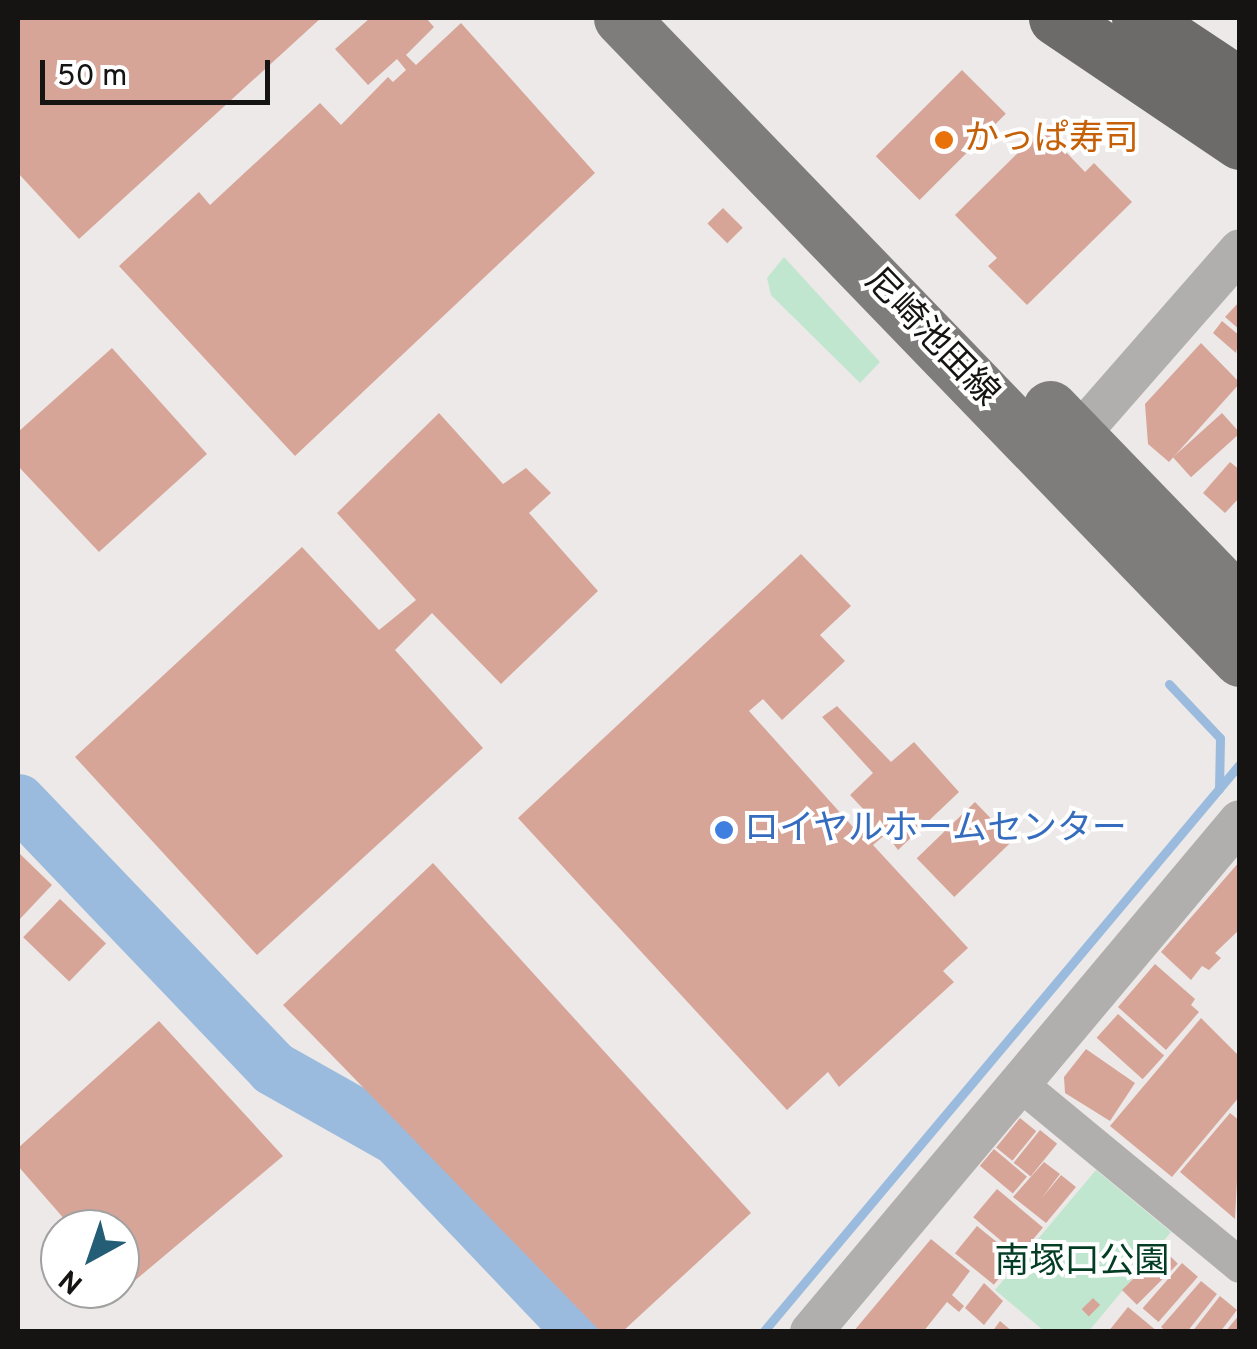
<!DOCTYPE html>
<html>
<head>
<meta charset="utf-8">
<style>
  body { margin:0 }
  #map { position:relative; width:1257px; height:1349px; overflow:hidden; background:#ede9e8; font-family:Overpass,"Noto Sans JP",sans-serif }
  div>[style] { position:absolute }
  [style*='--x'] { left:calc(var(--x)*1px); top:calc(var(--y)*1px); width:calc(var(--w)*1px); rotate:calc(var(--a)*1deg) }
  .green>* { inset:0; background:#c1e6cf }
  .stream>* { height:9px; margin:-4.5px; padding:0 4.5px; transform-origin:4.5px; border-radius:4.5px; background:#9abbdd }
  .river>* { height:55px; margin:-27.5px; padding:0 27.5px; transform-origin:27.5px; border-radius:27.5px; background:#9abbdd }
  .building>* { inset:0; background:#d6a598; transform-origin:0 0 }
  .minor>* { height:35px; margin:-17.5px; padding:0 17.5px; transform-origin:17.5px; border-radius:17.5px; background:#b0afad }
  .tertiary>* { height:42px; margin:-21px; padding:0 21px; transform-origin:21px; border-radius:21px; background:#b0afad }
  .primary>* { height:55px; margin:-27.5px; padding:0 27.5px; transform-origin:27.5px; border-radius:27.5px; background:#7f7d7b }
  .motorway>* { height:55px; margin:-27.5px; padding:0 27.5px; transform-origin:27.5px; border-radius:27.5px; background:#6d6b69 }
  .dots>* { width:28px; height:28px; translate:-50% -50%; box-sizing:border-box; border:5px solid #fff; border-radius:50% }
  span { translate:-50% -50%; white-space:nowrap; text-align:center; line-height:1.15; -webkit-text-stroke:8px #fff; paint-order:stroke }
  .food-label { font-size:35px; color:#c56008 }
  .left { translate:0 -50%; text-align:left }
  .street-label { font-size:35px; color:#151413 }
  .shop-label { font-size:35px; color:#366cbe }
  .park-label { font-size:35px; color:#033e24 }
  .frame { position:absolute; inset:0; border:20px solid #151413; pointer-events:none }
  .north { position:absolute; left:40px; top:1209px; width:100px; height:100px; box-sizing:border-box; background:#fff; border:2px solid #a1a1a1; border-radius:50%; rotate:220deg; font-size:28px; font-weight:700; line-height:40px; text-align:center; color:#151413 }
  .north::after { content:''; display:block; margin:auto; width:35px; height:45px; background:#235d76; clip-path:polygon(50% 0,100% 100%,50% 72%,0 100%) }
  .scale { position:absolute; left:40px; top:60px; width:230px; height:45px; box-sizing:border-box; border:5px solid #151413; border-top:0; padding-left:12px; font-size:30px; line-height:35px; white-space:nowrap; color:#151413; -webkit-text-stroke:8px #fff; paint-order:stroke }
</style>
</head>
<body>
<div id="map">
  <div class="green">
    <i style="clip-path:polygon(784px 257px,880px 362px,860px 383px,771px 295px,767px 278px)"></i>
    <i style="clip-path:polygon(1096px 1170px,1171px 1232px,1089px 1331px,1044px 1331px,995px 1290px)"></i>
  </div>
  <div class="stream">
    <i style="--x:1169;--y:684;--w:74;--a:46.6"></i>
    <i style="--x:1220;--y:738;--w:51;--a:91.1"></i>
    <i style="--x:763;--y:1332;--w:740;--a:-49.99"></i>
  </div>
  <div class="river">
    <i style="--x:18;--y:801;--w:369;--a:46.3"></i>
    <i style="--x:273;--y:1068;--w:142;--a:29.4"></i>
    <i style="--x:397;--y:1138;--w:268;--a:46.4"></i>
  </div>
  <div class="building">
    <i style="clip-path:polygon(20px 18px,321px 18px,79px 239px,18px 173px)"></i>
    <i style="clip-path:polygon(370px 18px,426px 18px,434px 27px,406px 55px,416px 65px,461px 23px,595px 173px,295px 456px,119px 266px,199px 192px,210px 205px,320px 103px,341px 125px,388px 77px,393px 82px,406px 70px,397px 59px,368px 85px,335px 49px)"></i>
    <i style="left:962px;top:70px;width:62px;height:122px;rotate:45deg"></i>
    <i style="clip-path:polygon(1043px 128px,1085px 172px,1094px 163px,1132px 202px,1027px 305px,988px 266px,997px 258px,955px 215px)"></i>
    <i style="left:723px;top:208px;width:28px;height:22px;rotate:45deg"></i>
    <i style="clip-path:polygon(1240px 301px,1240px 330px,1225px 317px)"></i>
    <i style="clip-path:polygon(1222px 321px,1240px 336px,1236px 353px,1213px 333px)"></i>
    <i style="clip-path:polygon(1201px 343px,1240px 383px,1169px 462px,1148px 444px,1145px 404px)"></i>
    <i style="clip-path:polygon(112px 348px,207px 454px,99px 552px,18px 466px,18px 432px)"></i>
    <i style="clip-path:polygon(439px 413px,503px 484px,526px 468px,551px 493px,529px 513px,598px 591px,501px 684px,432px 613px,395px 650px,483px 748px,257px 955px,75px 757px,302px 547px,379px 630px,416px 600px,337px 513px)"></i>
    <i style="left:1222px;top:413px;width:27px;height:66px;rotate:48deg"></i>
    <i style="clip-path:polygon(1230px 462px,1240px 470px,1240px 497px,1225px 513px,1203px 493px)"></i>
    <i style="clip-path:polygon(801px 554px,851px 606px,820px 635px,845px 661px,782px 720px,763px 699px,749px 711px,853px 827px,867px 813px,850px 795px,873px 773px,822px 717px,837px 706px,891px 762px,914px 742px,959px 792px,898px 850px,886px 834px,873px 845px,968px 948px,943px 971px,954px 982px,839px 1087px,828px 1072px,787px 1110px,518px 818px)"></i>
    <i style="left:975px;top:802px;width:54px;height:81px;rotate:46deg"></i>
    <i style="clip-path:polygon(18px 852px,52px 885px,18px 921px)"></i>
    <i style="clip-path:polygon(1240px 861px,1240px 929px,1215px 953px,1221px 958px,1209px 970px,1202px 966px,1191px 980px,1161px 952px)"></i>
    <i style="clip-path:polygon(433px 863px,751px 1213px,622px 1332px,601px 1332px,283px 1005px)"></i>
    <i style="left:60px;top:899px;width:64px;height:53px;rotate:44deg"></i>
    <i style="clip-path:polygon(1155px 964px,1195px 999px,1191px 1005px,1199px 1012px,1166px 1050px,1118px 1007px)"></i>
    <i style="left:1118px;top:1014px;width:62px;height:32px;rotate:42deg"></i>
    <i style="clip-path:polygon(1201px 1018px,1240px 1057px,1240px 1096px,1172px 1177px,1110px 1126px)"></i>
    <i style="clip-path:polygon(159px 1021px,283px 1156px,126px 1288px,120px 1229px,73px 1229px,18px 1166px,18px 1148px)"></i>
    <i style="clip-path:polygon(1086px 1049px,1135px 1083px,1110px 1121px,1065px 1093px,1064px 1077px)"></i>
    <i style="clip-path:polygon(1230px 1113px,1240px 1121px,1235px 1219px,1180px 1172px)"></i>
    <i style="left:1020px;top:1118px;width:21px;height:38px;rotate:39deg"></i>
    <i style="left:1040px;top:1130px;width:22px;height:42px;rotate:39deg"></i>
    <i style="left:994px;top:1149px;width:43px;height:22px;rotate:40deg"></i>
    <i style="clip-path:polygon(1044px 1162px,1060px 1174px,1041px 1199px,1061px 1175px,1076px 1187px,1046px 1223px,1013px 1197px)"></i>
    <i style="left:997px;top:1189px;width:60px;height:37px;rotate:40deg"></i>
    <i style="left:977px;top:1226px;width:50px;height:35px;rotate:39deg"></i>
    <i style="clip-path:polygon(931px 1239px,970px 1271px,952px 1295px,964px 1306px,959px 1312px,947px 1302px,923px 1332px,853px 1332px)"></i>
    <i style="left:1163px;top:1249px;width:21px;height:58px;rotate:45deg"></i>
    <i style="left:1182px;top:1263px;width:21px;height:60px;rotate:41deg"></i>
    <i style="clip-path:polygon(1201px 1281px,1217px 1294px,1187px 1332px,1167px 1332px,1161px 1327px)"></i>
    <i style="clip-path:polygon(984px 1283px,1003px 1301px,984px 1325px,965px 1308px)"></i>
    <i style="clip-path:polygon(1220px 1296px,1237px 1310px,1220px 1332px,1192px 1332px)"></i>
    <i style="left:1093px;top:1298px;width:10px;height:16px;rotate:45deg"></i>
    <i style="clip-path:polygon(1128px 1307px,1158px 1332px,1108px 1332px)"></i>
    <i style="clip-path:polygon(1240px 1314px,1240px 1332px,1225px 1332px)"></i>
    <i style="clip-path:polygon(1000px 1321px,1013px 1332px,992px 1332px)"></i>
  </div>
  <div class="minor">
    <i style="--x:1019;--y:1083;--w:286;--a:39.5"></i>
  </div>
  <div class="tertiary">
    <i style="--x:1059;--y:457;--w:275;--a:-48.8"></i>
    <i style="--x:811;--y:1332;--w:667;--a:-49.99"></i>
  </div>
  <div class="primary">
    <i style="--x:621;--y:18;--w:891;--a:46"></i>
    <i style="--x:1050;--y:408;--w:273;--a:45.9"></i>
  </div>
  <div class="motorway">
    <i style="--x:1056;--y:18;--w:222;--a:34"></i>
    <i style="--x:1139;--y:18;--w:121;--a:33.6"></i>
  </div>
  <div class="dots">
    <i style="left:944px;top:140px;background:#e8710a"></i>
    <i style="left:724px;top:830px;background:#3f7fe0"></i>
  </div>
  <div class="food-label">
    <span class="left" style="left:964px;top:140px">かっぱ寿司</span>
  </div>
  <div class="street-label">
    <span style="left:931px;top:338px;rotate:46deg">尼崎池田線</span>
  </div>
  <div class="shop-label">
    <span class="left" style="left:744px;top:830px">ロイヤルホームセンター</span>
  </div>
  <div class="park-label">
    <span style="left:1082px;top:1263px">南塚口公園</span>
  </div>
  <div class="frame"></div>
  <div class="north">N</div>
  <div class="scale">50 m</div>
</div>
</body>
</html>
